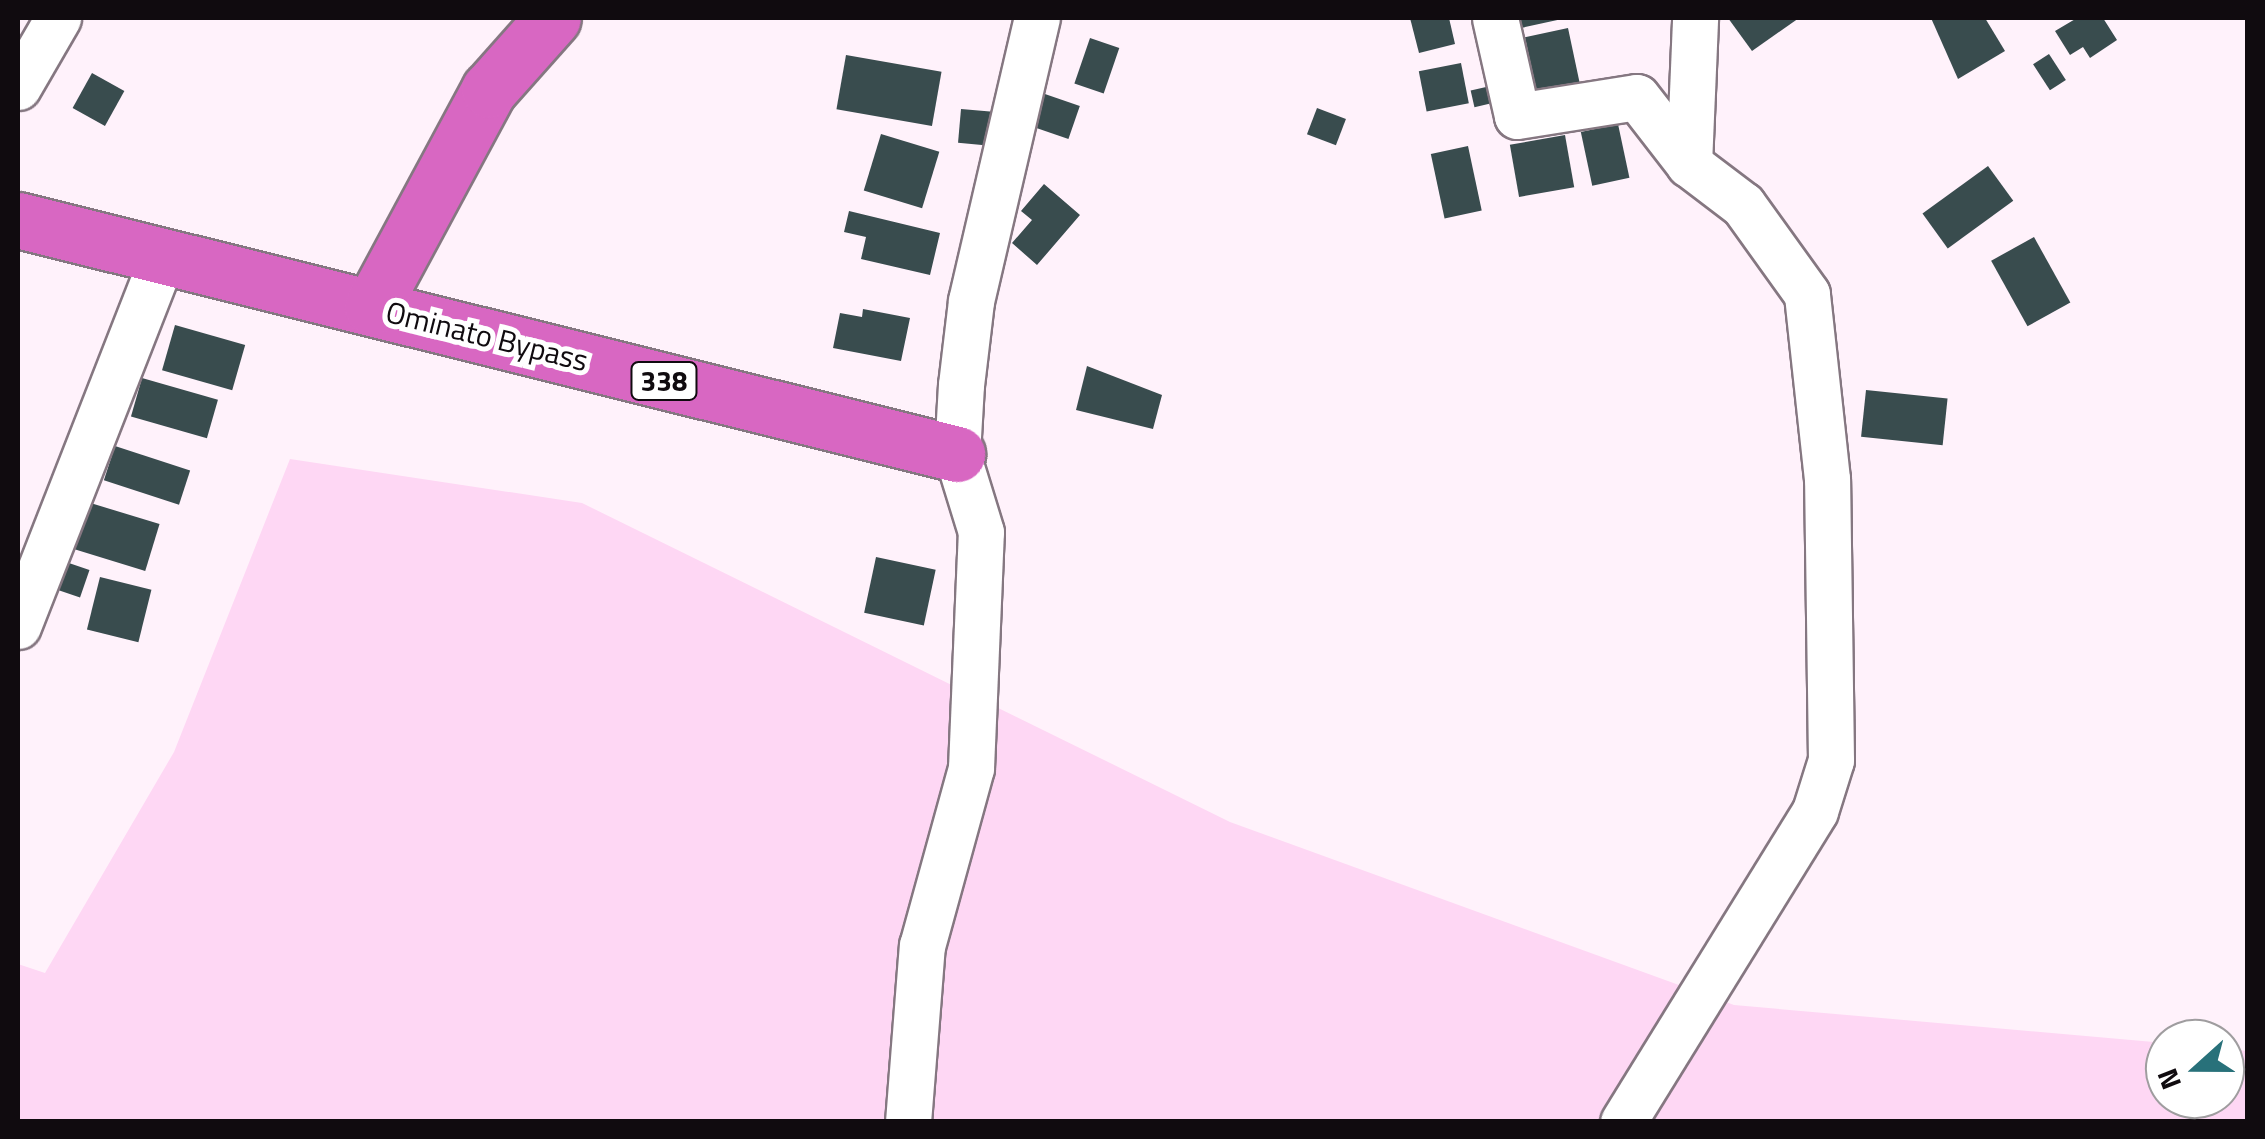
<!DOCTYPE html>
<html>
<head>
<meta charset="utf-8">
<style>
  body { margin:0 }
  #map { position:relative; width:2265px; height:1139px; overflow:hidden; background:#fff2fb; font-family:"Titillium Web",sans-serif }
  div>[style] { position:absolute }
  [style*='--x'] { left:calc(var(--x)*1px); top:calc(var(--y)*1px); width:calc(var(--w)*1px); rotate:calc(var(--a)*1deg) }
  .green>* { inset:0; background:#fed7f4 }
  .building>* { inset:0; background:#394c4e; transform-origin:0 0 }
  .roads { filter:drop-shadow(2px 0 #857781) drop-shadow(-2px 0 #857781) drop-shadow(0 2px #857781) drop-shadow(0 -2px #857781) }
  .minor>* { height:45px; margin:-22.5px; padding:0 22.5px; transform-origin:22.5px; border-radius:22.5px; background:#fff }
  .highway>* { height:55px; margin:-27.5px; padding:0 27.5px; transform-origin:27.5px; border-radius:27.5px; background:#d867c2 }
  span { translate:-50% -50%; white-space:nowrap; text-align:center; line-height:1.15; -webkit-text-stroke:10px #fff; paint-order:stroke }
  .shield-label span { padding:2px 8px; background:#fff; border:2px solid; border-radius:8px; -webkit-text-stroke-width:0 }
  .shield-label { font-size:28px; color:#100b0f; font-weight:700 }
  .street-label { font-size:30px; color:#100b0f }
  .frame { position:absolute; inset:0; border:20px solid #100b0f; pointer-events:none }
  .north { position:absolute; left:2145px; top:1019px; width:100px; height:100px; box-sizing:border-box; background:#fff; border:2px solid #9f9d9f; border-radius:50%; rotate:249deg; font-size:28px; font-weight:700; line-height:40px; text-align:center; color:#100b0f }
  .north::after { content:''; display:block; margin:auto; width:35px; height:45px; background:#28717a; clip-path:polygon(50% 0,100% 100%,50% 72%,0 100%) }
</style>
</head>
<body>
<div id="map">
  <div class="green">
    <i style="clip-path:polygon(290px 459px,582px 503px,1230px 822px,1734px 1005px,2165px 1043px,2165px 1099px,2225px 1099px,2225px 1049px,2248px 1051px,2247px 1122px,18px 1122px,18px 964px,45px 973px,174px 752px)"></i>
  </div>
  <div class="building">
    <i style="clip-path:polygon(1410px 18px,1449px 18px,1455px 44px,1419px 53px)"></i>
    <i style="clip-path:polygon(1518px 18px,1562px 18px,1562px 19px,1521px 28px)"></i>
    <i style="clip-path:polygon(1728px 18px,1799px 18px,1752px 51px)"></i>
    <i style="clip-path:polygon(1931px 18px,1985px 18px,2005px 51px,1958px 79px)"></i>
    <i style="clip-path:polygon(2077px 18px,2103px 18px,2117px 40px,2090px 58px,2083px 47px,2070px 55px,2055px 31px)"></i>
    <i style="left:1568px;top:28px;width:58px;height:44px;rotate:78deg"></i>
    <i style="left:1090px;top:38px;width:31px;height:48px;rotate:19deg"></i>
    <i style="left:2049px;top:54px;width:31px;height:19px;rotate:57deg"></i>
    <i style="left:846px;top:55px;width:97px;height:55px;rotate:10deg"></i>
    <i style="left:1461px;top:63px;width:41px;height:43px;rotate:79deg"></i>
    <i style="left:92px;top:73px;width:37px;height:40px;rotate:29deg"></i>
    <i style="left:1495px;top:85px;width:17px;height:25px;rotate:77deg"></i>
    <i style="left:1042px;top:93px;width:40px;height:35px;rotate:19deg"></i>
    <i style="left:1317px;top:108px;width:31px;height:28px;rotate:21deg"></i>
    <i style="left:961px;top:109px;width:32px;height:34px;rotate:5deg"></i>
    <i style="left:1618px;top:124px;width:55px;height:38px;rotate:78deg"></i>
    <i style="left:881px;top:134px;width:61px;height:59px;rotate:17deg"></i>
    <i style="left:1565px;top:135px;width:53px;height:56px;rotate:80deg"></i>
    <i style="left:1468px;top:146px;width:66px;height:38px;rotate:78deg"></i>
    <i style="left:1988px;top:166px;width:43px;height:81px;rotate:54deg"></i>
    <i style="clip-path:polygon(1044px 184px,1080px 215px,1037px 265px,1012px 243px,1032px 220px,1021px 211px)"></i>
    <i style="clip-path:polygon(849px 211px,940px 233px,930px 275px,861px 259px,866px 237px,844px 232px)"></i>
    <i style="left:2034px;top:237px;width:75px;height:49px;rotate:61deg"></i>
    <i style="clip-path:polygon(863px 309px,910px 318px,901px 361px,833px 348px,840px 313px,862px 317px)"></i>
    <i style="left:175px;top:325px;width:73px;height:47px;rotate:16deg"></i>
    <i style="clip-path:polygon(1087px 366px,1162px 395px,1153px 429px,1076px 410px)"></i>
    <i style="left:142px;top:378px;width:79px;height:40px;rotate:16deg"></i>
    <i style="left:1866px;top:390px;width:82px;height:47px;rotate:6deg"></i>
    <i style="left:115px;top:446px;width:79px;height:36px;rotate:18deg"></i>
    <i style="left:84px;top:501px;width:79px;height:49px;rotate:17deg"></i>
    <i style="left:876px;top:557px;width:61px;height:57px;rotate:12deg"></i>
    <i style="left:63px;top:561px;width:28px;height:29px;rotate:19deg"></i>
    <i style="left:100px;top:577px;width:53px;height:54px;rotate:14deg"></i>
  </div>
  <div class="roads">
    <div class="minor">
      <i style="--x:1495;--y:18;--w:100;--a:77.3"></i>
      <i style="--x:1517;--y:116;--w:121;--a:-9"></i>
      <i style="--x:1637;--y:97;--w:85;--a:52.2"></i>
      <i style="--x:18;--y:87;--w:80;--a:-59.9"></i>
      <i style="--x:18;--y:626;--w:397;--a:-68.6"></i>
      <i style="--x:908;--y:1122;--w:177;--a:-85.5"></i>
      <i style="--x:922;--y:946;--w:185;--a:-74.6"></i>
      <i style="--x:971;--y:768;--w:236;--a:-87.6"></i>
      <i style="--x:981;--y:532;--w:82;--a:-107.1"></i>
      <i style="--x:957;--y:454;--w:69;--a:-86.7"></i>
      <i style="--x:961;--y:385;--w:85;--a:-83.2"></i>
      <i style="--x:971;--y:301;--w:291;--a:-76.9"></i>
      <i style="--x:1623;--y:1122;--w:365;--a:-58.3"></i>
      <i style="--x:1815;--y:811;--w:53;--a:-72.6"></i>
      <i style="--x:1831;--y:760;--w:281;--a:-90.8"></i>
      <i style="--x:1827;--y:479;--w:186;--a:-96.2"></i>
      <i style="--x:1807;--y:294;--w:110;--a:-125.7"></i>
      <i style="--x:1743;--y:205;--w:68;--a:-142.8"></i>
      <i style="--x:1689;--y:164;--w:146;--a:-87.6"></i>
    </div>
    <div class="highway">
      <i style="--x:18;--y:220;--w:968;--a:13.99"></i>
      <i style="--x:372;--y:307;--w:247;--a:-61.7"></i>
      <i style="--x:489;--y:90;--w:96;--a:-48.4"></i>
    </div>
  </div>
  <div class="shield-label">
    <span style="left:664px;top:381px">338</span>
  </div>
  <div class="street-label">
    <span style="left:487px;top:336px;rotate:14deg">Ominato Bypass</span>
  </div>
  <div class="frame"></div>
  <div class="north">N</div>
</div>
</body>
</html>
